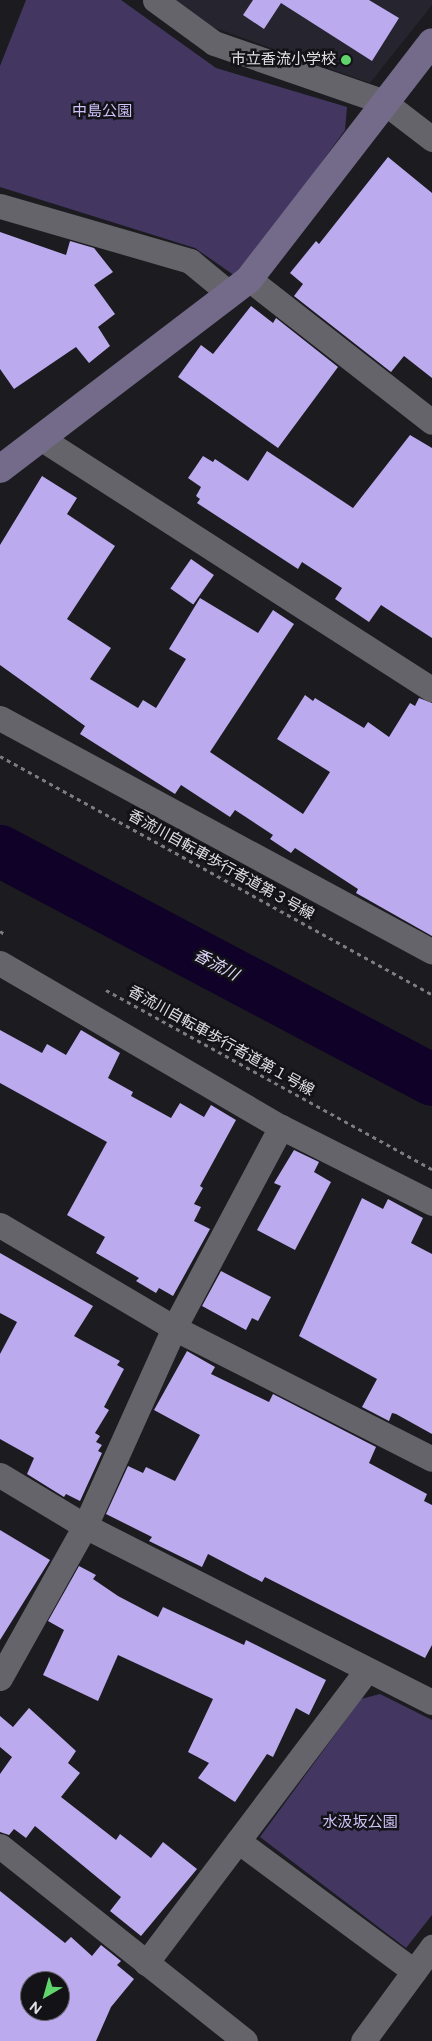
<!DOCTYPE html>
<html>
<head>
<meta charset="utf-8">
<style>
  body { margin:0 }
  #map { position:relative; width:432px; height:2041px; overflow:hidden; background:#1c1b20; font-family:Figtree,"Noto Sans JP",sans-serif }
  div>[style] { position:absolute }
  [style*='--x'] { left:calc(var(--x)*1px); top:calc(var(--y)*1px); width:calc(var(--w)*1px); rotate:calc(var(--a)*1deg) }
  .built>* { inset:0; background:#26242e }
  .green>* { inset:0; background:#433762 }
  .river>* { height:52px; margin:-26px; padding:0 26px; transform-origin:26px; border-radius:26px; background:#0f0127 }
  .building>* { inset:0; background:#bae; transform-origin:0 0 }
  .path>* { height:3px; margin-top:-1.5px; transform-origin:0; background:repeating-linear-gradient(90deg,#7d7c80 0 4px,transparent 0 8px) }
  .street>* { height:25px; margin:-12.5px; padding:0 12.5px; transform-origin:12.5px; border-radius:12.5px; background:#65646a }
  .secondary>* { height:28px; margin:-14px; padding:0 14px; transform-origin:14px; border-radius:14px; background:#746b8b }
  .dots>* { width:14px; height:14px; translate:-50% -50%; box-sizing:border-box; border:2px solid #131217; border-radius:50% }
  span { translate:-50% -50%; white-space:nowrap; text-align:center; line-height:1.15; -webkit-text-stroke:5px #131217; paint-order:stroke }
  .poi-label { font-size:15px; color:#e0dfe3 }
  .right { translate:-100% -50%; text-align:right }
  .park-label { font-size:15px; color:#cfc2f8 }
  .street-label { font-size:15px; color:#e0dfe3 }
  .water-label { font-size:16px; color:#e1d9fe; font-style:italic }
  .north { position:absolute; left:20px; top:1971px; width:50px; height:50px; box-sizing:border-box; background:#131217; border:1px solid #656469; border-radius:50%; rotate:218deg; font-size:14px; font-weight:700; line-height:20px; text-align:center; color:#e0dfe3 }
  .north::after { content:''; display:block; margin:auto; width:18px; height:22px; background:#5fd56b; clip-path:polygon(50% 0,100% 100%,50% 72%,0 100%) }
</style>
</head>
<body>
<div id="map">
  <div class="built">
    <i style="clip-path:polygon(172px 0,432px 0,432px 5px,370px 83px,212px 27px)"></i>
  </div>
  <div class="green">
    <i style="clip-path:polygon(26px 0,121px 0,216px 68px,347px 107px,345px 130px,238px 278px,195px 248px,0 187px,0 66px)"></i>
    <i style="clip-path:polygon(380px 1694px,432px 1720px,432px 1915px,406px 1948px,260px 1837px,361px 1699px)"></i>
  </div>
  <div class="river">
    <i style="--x:0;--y:851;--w:489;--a:27.9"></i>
  </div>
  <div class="building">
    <i style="clip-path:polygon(253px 0,369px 0,399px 18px,372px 61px,281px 3px,264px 29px,243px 15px)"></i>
    <i style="clip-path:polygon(388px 157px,432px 193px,432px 378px,404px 356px,391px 372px,294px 296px,303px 284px,290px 273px,316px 241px,319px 244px)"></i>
    <i style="clip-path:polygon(0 232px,66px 255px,70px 241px,94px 248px,113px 272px,94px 285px,115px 314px,98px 327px,110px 346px,89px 363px,76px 347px,14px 389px,0 369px)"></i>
    <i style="clip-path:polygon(251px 306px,273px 323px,276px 318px,338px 367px,278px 448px,178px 377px,201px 345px,213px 354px)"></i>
    <i style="clip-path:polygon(410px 435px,432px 448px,432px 638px,381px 605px,369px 622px,335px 599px,342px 588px,302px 562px,298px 569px,197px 503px,200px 499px,196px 496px,201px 487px,188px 478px,203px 456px,213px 462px,215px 459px,248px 481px,267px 451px,353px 508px)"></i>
    <i style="clip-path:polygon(42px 476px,77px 498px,67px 514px,115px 546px,67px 619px,111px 648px,90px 679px,138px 708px,143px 700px,156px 708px,186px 659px,169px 649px,200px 598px,258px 633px,273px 610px,294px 624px,210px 752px,303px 814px,330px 772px,277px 739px,305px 695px,313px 701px,315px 698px,364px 728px,368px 722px,389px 737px,410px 703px,415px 706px,419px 698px,432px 703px,432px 936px,356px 893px,358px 889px,295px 848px,291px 853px,270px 839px,273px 835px,235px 810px,230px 817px,181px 785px,175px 794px,80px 734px,85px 726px,0 665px,0 545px)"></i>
    <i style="left:191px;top:559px;width:28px;height:36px;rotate:35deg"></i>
    <i style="clip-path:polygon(0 1030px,42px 1053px,47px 1044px,66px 1055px,81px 1030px,120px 1053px,108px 1078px,133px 1092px,131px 1096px,171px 1118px,180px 1103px,204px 1117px,211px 1105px,236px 1120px,200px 1186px,203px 1188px,194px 1204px,201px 1207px,194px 1221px,210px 1229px,173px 1296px,159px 1288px,156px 1293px,136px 1281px,139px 1278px,96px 1253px,105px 1237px,67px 1215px,107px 1142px,0 1083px)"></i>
    <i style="clip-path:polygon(294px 1150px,319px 1162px,314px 1172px,331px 1182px,295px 1250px,257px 1230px,281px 1186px,274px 1183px)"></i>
    <i style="clip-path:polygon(362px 1198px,383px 1209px,388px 1199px,423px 1218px,411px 1243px,432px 1254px,432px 1434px,396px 1414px,392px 1413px,389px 1421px,362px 1407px,377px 1379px,299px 1336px)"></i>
    <i style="clip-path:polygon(0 1253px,93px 1306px,74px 1336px,120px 1361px,117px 1365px,124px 1369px,104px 1407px,109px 1410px,95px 1433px,100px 1436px,96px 1442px,102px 1445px,98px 1451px,102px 1453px,80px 1501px,66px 1494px,64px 1497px,27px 1474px,34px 1458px,0 1439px,0 1354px,17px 1322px,0 1313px)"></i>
    <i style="clip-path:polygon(221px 1271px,271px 1297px,258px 1321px,252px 1318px,246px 1330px,202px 1306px)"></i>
    <i style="clip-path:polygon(187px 1351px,215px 1367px,211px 1374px,269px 1402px,273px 1394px,376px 1447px,369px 1463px,427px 1494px,424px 1501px,432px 1505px,432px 1645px,425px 1658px,265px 1577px,262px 1582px,208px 1554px,202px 1567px,149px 1541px,152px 1537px,106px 1514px,128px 1466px,143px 1473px,146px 1467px,175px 1481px,200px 1435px,154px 1410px)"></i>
    <i style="clip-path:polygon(0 1530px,50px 1560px,0 1640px)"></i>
    <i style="clip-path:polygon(79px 1566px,96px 1575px,93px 1579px,118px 1596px,158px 1617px,163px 1607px,244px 1645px,246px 1640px,326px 1680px,309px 1715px,296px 1708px,273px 1757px,267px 1754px,235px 1802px,198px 1778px,209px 1763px,188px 1752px,213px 1699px,118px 1655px,98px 1701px,43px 1675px,64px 1630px,48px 1621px)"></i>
    <i style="clip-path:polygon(29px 1708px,76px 1751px,68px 1763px,80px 1773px,61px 1797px,116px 1840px,120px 1834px,151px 1858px,163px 1842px,197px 1869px,141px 1936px,110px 1911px,121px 1897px,35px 1826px,26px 1838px,14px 1829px,9px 1835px,0 1832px,0 1774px,12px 1757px,0 1747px,0 1716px,13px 1727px)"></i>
    <i style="clip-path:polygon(evenodd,0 1891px,65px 1943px,71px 1937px,92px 1956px,101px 1945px,121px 1961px,117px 1965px,134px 1979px,111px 2007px,96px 2041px,0 2041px,0 1891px,30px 1981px,60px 1981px,60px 2011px,30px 2011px,30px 1981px)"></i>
  </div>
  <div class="path">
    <i style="--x:0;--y:756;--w:493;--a:28.9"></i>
    <i style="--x:0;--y:931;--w:7;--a:34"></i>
    <i style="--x:106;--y:990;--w:372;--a:28.8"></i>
  </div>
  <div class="street">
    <i style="--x:155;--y:0;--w:73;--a:36.1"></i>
    <i style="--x:214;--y:43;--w:180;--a:19.1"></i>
    <i style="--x:384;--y:102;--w:61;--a:37.6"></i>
    <i style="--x:0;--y:206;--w:198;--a:16.1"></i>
    <i style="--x:190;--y:261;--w:52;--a:39.5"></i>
    <i style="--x:249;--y:279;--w:232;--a:38"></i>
    <i style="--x:42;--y:439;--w:463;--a:32.7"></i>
    <i style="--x:0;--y:718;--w:491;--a:28.4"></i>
    <i style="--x:0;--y:963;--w:325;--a:30.3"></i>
    <i style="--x:281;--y:1127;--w:169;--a:26.7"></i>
    <i style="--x:0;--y:1225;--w:202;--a:30.6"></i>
    <i style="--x:174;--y:1328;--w:289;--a:26.9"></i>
    <i style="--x:0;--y:1475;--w:99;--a:31"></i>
    <i style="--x:85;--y:1526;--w:389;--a:26.9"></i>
    <i style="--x:0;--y:1678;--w:174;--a:-60.8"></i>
    <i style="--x:85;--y:1526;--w:217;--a:-65.8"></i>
    <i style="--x:174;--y:1328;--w:228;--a:-62"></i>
    <i style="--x:238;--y:1841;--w:219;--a:36.5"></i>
    <i style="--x:0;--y:1846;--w:313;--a:38.5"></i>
    <i style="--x:146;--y:1963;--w:367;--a:-53"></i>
    <i style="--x:363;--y:2041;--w:117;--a:-53.7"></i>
  </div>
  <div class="secondary">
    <i style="--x:0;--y:469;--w:313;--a:-37.3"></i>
    <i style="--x:249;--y:279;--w:299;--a:-52.3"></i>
  </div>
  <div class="dots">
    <i style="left:346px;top:60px;background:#5fd56b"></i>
  </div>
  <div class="poi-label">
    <span class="right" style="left:336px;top:60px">市立香流小学校</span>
  </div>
  <div class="park-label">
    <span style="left:102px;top:112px">中島公園</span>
    <span style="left:360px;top:1823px">水汲坂公園</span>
  </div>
  <div class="street-label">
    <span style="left:221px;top:865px;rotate:29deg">香流川自転車歩行者道第３号線</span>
    <span style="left:221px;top:1041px;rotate:29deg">香流川自転車歩行者道第１号線</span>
  </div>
  <div class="water-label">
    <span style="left:216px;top:965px;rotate:28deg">香流川</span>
  </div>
  <div class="north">N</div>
</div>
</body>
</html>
